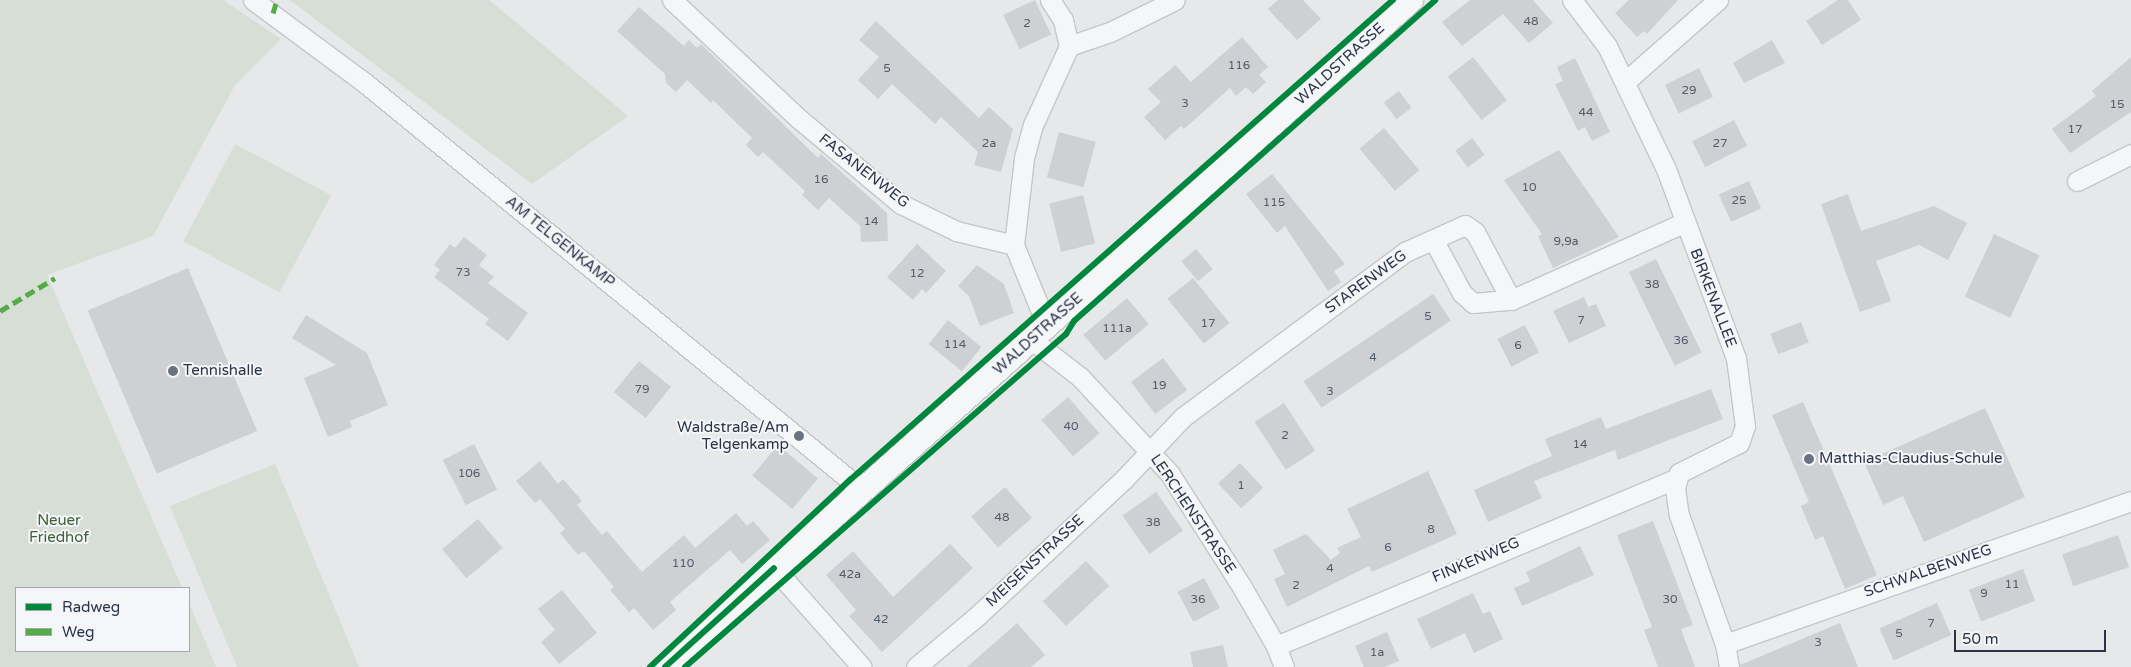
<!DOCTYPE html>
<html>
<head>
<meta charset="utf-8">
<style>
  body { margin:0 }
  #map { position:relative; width:2131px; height:667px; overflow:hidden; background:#e6e8ea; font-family:"Varela Round",sans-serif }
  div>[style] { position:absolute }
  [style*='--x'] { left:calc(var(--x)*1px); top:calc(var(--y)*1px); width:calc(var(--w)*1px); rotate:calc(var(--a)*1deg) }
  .green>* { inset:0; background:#d6ded6; transform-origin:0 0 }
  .building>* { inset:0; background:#ced0d3; transform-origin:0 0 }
  .roads { filter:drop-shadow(1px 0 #c4c6c8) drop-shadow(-1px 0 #c4c6c8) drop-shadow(0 1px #c4c6c8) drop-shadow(0 -1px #c4c6c8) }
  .minor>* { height:19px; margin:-9.5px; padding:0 9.5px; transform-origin:9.5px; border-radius:9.5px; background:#f5f6f7 }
  .tertiary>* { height:24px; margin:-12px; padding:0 12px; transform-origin:12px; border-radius:12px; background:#f5f6f7 }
  .quiet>* { height:5px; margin-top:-2.5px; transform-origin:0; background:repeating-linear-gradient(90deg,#54ac47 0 10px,transparent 0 15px) }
  .cycleway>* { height:6px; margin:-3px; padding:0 3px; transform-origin:3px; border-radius:3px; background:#00873e }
  .dots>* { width:14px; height:14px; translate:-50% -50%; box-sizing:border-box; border:2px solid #f4f6f9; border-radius:50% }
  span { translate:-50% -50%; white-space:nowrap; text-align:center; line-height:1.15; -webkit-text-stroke:4px #f4f6f9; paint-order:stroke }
  .number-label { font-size:12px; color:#545c69 }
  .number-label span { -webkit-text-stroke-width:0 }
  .street-label { font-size:15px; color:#2b3445 }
  .poi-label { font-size:15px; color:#2b3445 }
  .left { translate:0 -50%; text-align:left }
  .right { translate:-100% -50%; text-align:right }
  .park-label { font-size:15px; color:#3f6138 }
  .legend { position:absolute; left:15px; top:587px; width:175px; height:65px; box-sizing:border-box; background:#f4f6f9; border:1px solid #a4a8b1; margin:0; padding:6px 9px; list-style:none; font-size:15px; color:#2b3445 }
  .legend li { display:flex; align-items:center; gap:10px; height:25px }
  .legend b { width:25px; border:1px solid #a4a8b1 }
  .scale { position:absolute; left:1954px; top:630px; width:152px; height:22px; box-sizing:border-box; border:2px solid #2b3445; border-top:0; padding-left:6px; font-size:15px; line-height:18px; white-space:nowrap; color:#2b3445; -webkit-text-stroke:4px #f4f6f9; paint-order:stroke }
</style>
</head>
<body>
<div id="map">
  <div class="green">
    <i style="clip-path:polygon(0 0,223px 0,281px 39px,235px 85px,153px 236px,47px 275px,182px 588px,16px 588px,16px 651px,189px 651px,189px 603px,216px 667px,0 667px)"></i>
    <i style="clip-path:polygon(290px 0,489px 0,628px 116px,532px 184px)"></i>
    <i style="left:235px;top:144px;width:109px;height:110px;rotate:28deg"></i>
    <i style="clip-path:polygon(275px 464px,359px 667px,237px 667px,170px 506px)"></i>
  </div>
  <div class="building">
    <i style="left:1035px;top:0;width:38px;height:35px;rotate:65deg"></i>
    <i style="clip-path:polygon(1278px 0,1303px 0,1321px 19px,1297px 40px,1268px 9px)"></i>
    <i style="clip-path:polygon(1470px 0,1533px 0,1553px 23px,1529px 43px,1503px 14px,1462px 46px,1442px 22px)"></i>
    <i style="clip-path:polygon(1629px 0,1678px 0,1647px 34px,1644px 31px,1637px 37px,1615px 13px)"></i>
    <i style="clip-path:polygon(1838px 0,1848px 0,1861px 20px,1822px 45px,1806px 21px)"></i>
    <i style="clip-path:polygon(639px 7px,684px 46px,689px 40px,697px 48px,701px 44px,818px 158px,821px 154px,887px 213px,888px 241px,861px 242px,860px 226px,829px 198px,818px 210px,802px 195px,805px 191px,763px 152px,758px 157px,746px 145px,752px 138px,713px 100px,711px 103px,687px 80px,676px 92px,666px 83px,665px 74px,617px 31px)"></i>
    <i style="clip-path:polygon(876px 21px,979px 118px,989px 107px,1013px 129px,1001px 172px,974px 165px,978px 152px,941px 117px,935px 124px,892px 84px,878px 99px,858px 80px,879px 57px,859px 40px)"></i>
    <i style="clip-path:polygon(1242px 37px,1268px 67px,1259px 75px,1266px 82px,1253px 94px,1246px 87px,1236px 96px,1230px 88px,1184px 129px,1181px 126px,1165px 140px,1144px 117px,1161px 102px,1148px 89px,1175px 65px,1191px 82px)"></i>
    <i style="clip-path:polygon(1772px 40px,1785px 63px,1744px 83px,1733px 63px)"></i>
    <i style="left:1473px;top:57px;width:55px;height:32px;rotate:52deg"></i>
    <i style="clip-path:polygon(2131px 57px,2131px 112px,2070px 153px,2052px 129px,2096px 96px,2092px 91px)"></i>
    <i style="clip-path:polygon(1575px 58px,1610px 132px,1592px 141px,1585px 127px,1578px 131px,1555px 84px,1563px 81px,1557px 67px)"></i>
    <i style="left:1699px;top:68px;width:32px;height:38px;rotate:64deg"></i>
    <i style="left:1399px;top:91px;width:21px;height:19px;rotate:53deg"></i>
    <i style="left:1734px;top:120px;width:29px;height:47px;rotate:63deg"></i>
    <i style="left:1384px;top:128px;width:55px;height:32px;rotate:50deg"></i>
    <i style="left:1059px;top:132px;width:38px;height:47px;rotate:15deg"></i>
    <i style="left:1472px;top:138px;width:21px;height:21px;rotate:53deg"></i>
    <i style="clip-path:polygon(1559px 150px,1619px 237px,1553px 268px,1538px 236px,1542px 234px,1504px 180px)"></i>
    <i style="clip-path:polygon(1272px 174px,1345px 264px,1334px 271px,1341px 282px,1328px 291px,1285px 226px,1277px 233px,1246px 194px)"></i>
    <i style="left:1749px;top:181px;width:30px;height:33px;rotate:66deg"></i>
    <i style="clip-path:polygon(1848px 194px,1861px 231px,1934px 206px,1967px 223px,1948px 260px,1919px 245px,1876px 261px,1891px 301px,1860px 312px,1821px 204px)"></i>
    <i style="left:1083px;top:195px;width:50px;height:35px;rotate:76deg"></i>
    <i style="left:1994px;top:234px;width:50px;height:69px;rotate:25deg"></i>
    <i style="clip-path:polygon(464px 237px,487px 255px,479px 265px,494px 277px,488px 283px,528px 313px,508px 341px,485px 324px,489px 319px,434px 277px,440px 270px,434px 265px,450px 244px,455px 248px)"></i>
    <i style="clip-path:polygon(917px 244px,946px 271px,926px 293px,922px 289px,913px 300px,887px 277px)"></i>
    <i style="left:1196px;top:249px;width:26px;height:19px;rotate:50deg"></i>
    <i style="left:1656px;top:259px;width:104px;height:30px;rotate:64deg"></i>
    <i style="clip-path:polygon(977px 265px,1004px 284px,1014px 313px,980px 326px,969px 296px,958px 286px)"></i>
    <i style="left:188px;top:268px;width:177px;height:109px;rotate:67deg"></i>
    <i style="left:1193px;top:278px;width:58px;height:33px;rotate:51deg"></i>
    <i style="left:1433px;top:294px;width:32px;height:156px;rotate:56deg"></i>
    <i style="clip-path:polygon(1584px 297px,1588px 307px,1596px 304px,1606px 326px,1569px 343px,1553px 311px)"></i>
    <i style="left:1127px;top:298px;width:34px;height:57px;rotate:50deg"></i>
    <i style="clip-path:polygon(306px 315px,367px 353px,388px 405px,350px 421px,352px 427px,328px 437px,304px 378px,336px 365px,292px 338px)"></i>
    <i style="left:948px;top:320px;width:43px;height:31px;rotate:39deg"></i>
    <i style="left:1801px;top:322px;width:22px;height:33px;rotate:69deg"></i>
    <i style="left:1525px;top:325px;width:31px;height:31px;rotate:63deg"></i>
    <i style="left:1163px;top:358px;width:40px;height:40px;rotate:53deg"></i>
    <i style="left:639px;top:361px;width:41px;height:40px;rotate:39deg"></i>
    <i style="clip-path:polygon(1711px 389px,1723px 419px,1618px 460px,1615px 450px,1534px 481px,1542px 498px,1488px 522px,1474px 490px,1552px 456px,1545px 439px,1601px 417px,1606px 429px)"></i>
    <i style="left:1068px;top:397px;width:48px;height:35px;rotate:49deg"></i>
    <i style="clip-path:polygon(1803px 402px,1877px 575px,1845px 589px,1823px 536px,1815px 540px,1801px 506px,1809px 502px,1772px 415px)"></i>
    <i style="left:1284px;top:403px;width:57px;height:35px;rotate:57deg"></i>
    <i style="clip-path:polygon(1985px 408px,2025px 497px,1924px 542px,1903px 496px,1883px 505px,1864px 462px)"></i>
    <i style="left:474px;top:444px;width:51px;height:35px;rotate:63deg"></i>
    <i style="left:778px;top:445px;width:52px;height:40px;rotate:40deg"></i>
    <i style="clip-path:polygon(540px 461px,558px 484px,563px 479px,582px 501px,577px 505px,602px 535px,607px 531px,642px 572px,684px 535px,695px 548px,736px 513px,747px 526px,753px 521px,770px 540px,742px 564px,730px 550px,670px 602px,676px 610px,653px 630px,634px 608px,629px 612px,610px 590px,614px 587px,584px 551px,578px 555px,560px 533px,565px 529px,540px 499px,535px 503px,516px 481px)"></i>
    <i style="left:1240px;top:463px;width:34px;height:30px;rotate:47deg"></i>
    <i style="clip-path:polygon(1428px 471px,1457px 534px,1372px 572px,1369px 566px,1287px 607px,1274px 579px,1285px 574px,1273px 550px,1306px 534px,1331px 560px,1340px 553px,1337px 548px,1361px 537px,1347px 509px)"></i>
    <i style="left:1005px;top:487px;width:41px;height:45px;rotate:49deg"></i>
    <i style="left:1156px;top:492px;width:47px;height:41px;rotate:55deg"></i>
    <i style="left:478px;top:519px;width:38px;height:47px;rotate:50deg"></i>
    <i style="clip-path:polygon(1653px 521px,1693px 625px,1681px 629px,1695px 667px,1658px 667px,1644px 630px,1652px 627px,1617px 535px)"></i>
    <i style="left:2118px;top:535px;width:34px;height:59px;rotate:71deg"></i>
    <i style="clip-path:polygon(950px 544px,973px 568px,882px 652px,849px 616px,856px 610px,826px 575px,853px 551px,893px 597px)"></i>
    <i style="clip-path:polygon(1580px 546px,1594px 575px,1522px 606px,1514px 588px,1530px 581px,1526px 572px)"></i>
    <i style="left:1086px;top:561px;width:34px;height:59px;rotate:47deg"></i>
    <i style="left:2023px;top:569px;width:34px;height:58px;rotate:69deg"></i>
    <i style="left:1204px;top:578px;width:34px;height:30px;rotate:62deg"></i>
    <i style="clip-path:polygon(562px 590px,597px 633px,559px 664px,541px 642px,555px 630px,538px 609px)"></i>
    <i style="clip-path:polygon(1473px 593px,1483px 614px,1490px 611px,1503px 639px,1474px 653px,1465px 633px,1431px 649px,1417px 619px)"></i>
    <i style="left:1937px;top:603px;width:35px;height:63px;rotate:66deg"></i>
    <i style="clip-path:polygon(1017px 623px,1045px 655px,1031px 667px,967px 667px)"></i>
    <i style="clip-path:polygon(1840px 623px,1858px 667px,1740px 667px,1740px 665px)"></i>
    <i style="clip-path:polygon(1387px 632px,1399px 661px,1385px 667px,1364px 667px,1355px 646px)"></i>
    <i style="clip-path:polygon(1223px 645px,1228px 667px,1193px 667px,1190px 652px)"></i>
  </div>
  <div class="roads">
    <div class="minor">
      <i style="--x:253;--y:0;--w:139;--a:36.5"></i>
      <i style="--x:365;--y:83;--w:642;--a:39.31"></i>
      <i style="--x:672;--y:0;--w:173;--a:43.1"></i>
      <i style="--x:798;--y:118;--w:134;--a:39.9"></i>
      <i style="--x:901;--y:204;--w:61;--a:26.1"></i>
      <i style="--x:956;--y:231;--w:60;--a:13.6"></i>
      <i style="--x:1014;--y:245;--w:87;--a:67.8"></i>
      <i style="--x:1572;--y:0;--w:58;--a:52.7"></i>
      <i style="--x:1607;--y:46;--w:136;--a:64.4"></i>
      <i style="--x:1666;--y:169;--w:202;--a:69.7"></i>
      <i style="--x:1736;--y:358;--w:69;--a:82.5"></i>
      <i style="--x:1745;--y:426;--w:18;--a:109"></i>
      <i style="--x:1739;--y:443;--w:67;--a:153.4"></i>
      <i style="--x:1679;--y:473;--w:16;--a:105"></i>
      <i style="--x:1675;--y:488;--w:27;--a:82"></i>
      <i style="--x:1679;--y:515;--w:137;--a:70.4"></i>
      <i style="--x:1725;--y:644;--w:23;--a:80"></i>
      <i style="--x:1069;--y:46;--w:43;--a:-18.9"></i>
      <i style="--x:1110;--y:32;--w:72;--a:-26.2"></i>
      <i style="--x:1626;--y:81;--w:123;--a:-41.4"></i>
      <i style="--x:2077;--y:181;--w:60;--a:-26.6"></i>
      <i style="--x:1434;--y:241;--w:59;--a:61.7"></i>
      <i style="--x:1462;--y:293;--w:15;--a:42"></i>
      <i style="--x:1473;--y:303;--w:38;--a:-5"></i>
      <i style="--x:1014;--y:245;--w:88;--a:-83.4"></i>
      <i style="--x:1024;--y:158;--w:34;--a:-75"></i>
      <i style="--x:1033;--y:125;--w:87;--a:-65.5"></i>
      <i style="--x:1069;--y:46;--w:27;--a:-103"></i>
      <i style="--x:1063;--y:20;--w:24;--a:-123"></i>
      <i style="--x:1032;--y:340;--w:61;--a:37.6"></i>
      <i style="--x:1080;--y:377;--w:132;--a:47.1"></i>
      <i style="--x:1170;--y:474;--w:134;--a:57.5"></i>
      <i style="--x:1242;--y:587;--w:68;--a:60"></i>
      <i style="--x:1276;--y:646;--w:22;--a:69"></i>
      <i style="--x:774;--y:568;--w:132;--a:48.4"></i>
      <i style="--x:1725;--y:644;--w:430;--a:-19.4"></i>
      <i style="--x:1276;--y:646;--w:435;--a:-22.7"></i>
      <i style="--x:916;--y:667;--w:78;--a:-39.8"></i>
      <i style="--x:976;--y:617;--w:201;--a:-43"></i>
      <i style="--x:1123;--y:480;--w:87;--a:-46.4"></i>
      <i style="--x:1183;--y:417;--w:277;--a:-36.6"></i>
      <i style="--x:1405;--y:252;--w:66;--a:-24.2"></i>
      <i style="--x:1465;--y:225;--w:12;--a:35"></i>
      <i style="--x:1475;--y:232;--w:77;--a:62.1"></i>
      <i style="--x:1511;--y:300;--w:188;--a:-24.1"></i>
    </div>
    <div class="tertiary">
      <i style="--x:665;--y:667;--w:1001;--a:-41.8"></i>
    </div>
  </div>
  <div class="quiet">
    <i style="--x:273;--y:13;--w:14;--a:-73"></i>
    <i style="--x:0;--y:311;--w:64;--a:-31"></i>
  </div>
  <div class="cycleway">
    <i style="--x:650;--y:667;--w:274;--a:-43.1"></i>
    <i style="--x:850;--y:480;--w:725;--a:-41.48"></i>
    <i style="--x:665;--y:667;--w:147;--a:-42.2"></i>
    <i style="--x:685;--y:667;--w:506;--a:-41.15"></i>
    <i style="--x:1066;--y:334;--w:15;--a:-58"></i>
    <i style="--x:1074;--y:321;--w:483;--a:-41.6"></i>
  </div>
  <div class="dots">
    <i style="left:173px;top:371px;background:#6c737f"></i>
    <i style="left:799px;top:436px;background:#6c737f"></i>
    <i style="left:1809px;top:459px;background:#6c737f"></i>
  </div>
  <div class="number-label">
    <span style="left:1531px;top:22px">48</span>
    <span style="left:1027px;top:24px">2</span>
    <span style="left:1239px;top:66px">116</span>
    <span style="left:887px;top:69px">5</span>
    <span style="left:1689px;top:91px">29</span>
    <span style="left:1185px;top:104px">3</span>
    <span style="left:2117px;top:105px">15</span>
    <span style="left:1586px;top:113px">44</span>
    <span style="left:2075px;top:130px">17</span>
    <span style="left:989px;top:144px">2a</span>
    <span style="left:1720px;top:144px">27</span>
    <span style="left:821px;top:180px">16</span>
    <span style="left:1529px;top:188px">10</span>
    <span style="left:1739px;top:201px">25</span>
    <span style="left:1274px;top:203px">115</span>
    <span style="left:871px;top:222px">14</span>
    <span style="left:1566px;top:242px">9,9a</span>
    <span style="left:463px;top:273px">73</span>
    <span style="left:917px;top:274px">12</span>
    <span style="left:1652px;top:285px">38</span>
    <span style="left:1428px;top:317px">5</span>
    <span style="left:1581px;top:321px">7</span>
    <span style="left:1208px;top:324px">17</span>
    <span style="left:1117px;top:329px">111a</span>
    <span style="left:1681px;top:341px">36</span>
    <span style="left:955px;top:345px">114</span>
    <span style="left:1518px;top:346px">6</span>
    <span style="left:1373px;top:358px">4</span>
    <span style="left:1159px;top:386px">19</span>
    <span style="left:642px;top:390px">79</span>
    <span style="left:1330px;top:392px">3</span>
    <span style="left:1071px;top:427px">40</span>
    <span style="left:1285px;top:436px">2</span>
    <span style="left:1580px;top:445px">14</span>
    <span style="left:469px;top:474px">106</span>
    <span style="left:1241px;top:486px">1</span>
    <span style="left:1002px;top:518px">48</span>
    <span style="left:1153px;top:523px">38</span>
    <span style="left:1431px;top:530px">8</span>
    <span style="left:1388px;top:548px">6</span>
    <span style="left:683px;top:564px">110</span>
    <span style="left:1330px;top:569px">4</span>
    <span style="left:850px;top:575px">42a</span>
    <span style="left:2012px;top:585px">11</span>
    <span style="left:1296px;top:586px">2</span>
    <span style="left:1984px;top:594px">9</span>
    <span style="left:1198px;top:600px">36</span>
    <span style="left:1670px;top:600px">30</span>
    <span style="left:881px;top:620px">42</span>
    <span style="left:1931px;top:624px">7</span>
    <span style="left:1899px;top:634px">5</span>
    <span style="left:1818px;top:643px">3</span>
    <span style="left:1377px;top:653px">1a</span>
  </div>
  <div class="street-label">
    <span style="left:1340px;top:64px;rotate:-42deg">WALDSTRASSE</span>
    <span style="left:864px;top:171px;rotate:38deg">FASANENWEG</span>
    <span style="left:560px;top:242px;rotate:39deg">AM TELGENKAMP</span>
    <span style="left:1366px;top:282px;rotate:-36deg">STARENWEG</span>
    <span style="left:1713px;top:298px;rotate:69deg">BIRKENALLEE</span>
    <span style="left:1038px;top:334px;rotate:-42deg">WALDSTRASSE</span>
    <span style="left:1193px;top:514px;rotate:56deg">LERCHENSTRASSE</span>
    <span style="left:1476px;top:560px;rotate:-23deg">FINKENWEG</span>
    <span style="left:1035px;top:561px;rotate:-43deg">MEISENSTRASSE</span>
    <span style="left:1928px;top:571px;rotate:-19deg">SCHWALBENWEG</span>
  </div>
  <div class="poi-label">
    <span class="left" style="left:183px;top:371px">Tennishalle</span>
    <span class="right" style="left:789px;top:436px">Waldstraße/Am<br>Telgenkamp</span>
    <span class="left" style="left:1819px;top:459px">Matthias-Claudius-Schule</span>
  </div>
  <div class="park-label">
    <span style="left:59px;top:529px">Neuer<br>Friedhof</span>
  </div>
  <ul class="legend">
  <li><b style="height:6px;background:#00873e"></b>Radweg</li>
  <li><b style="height:6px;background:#54ac47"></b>Weg</li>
  </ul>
  <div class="scale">50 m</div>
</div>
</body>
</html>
